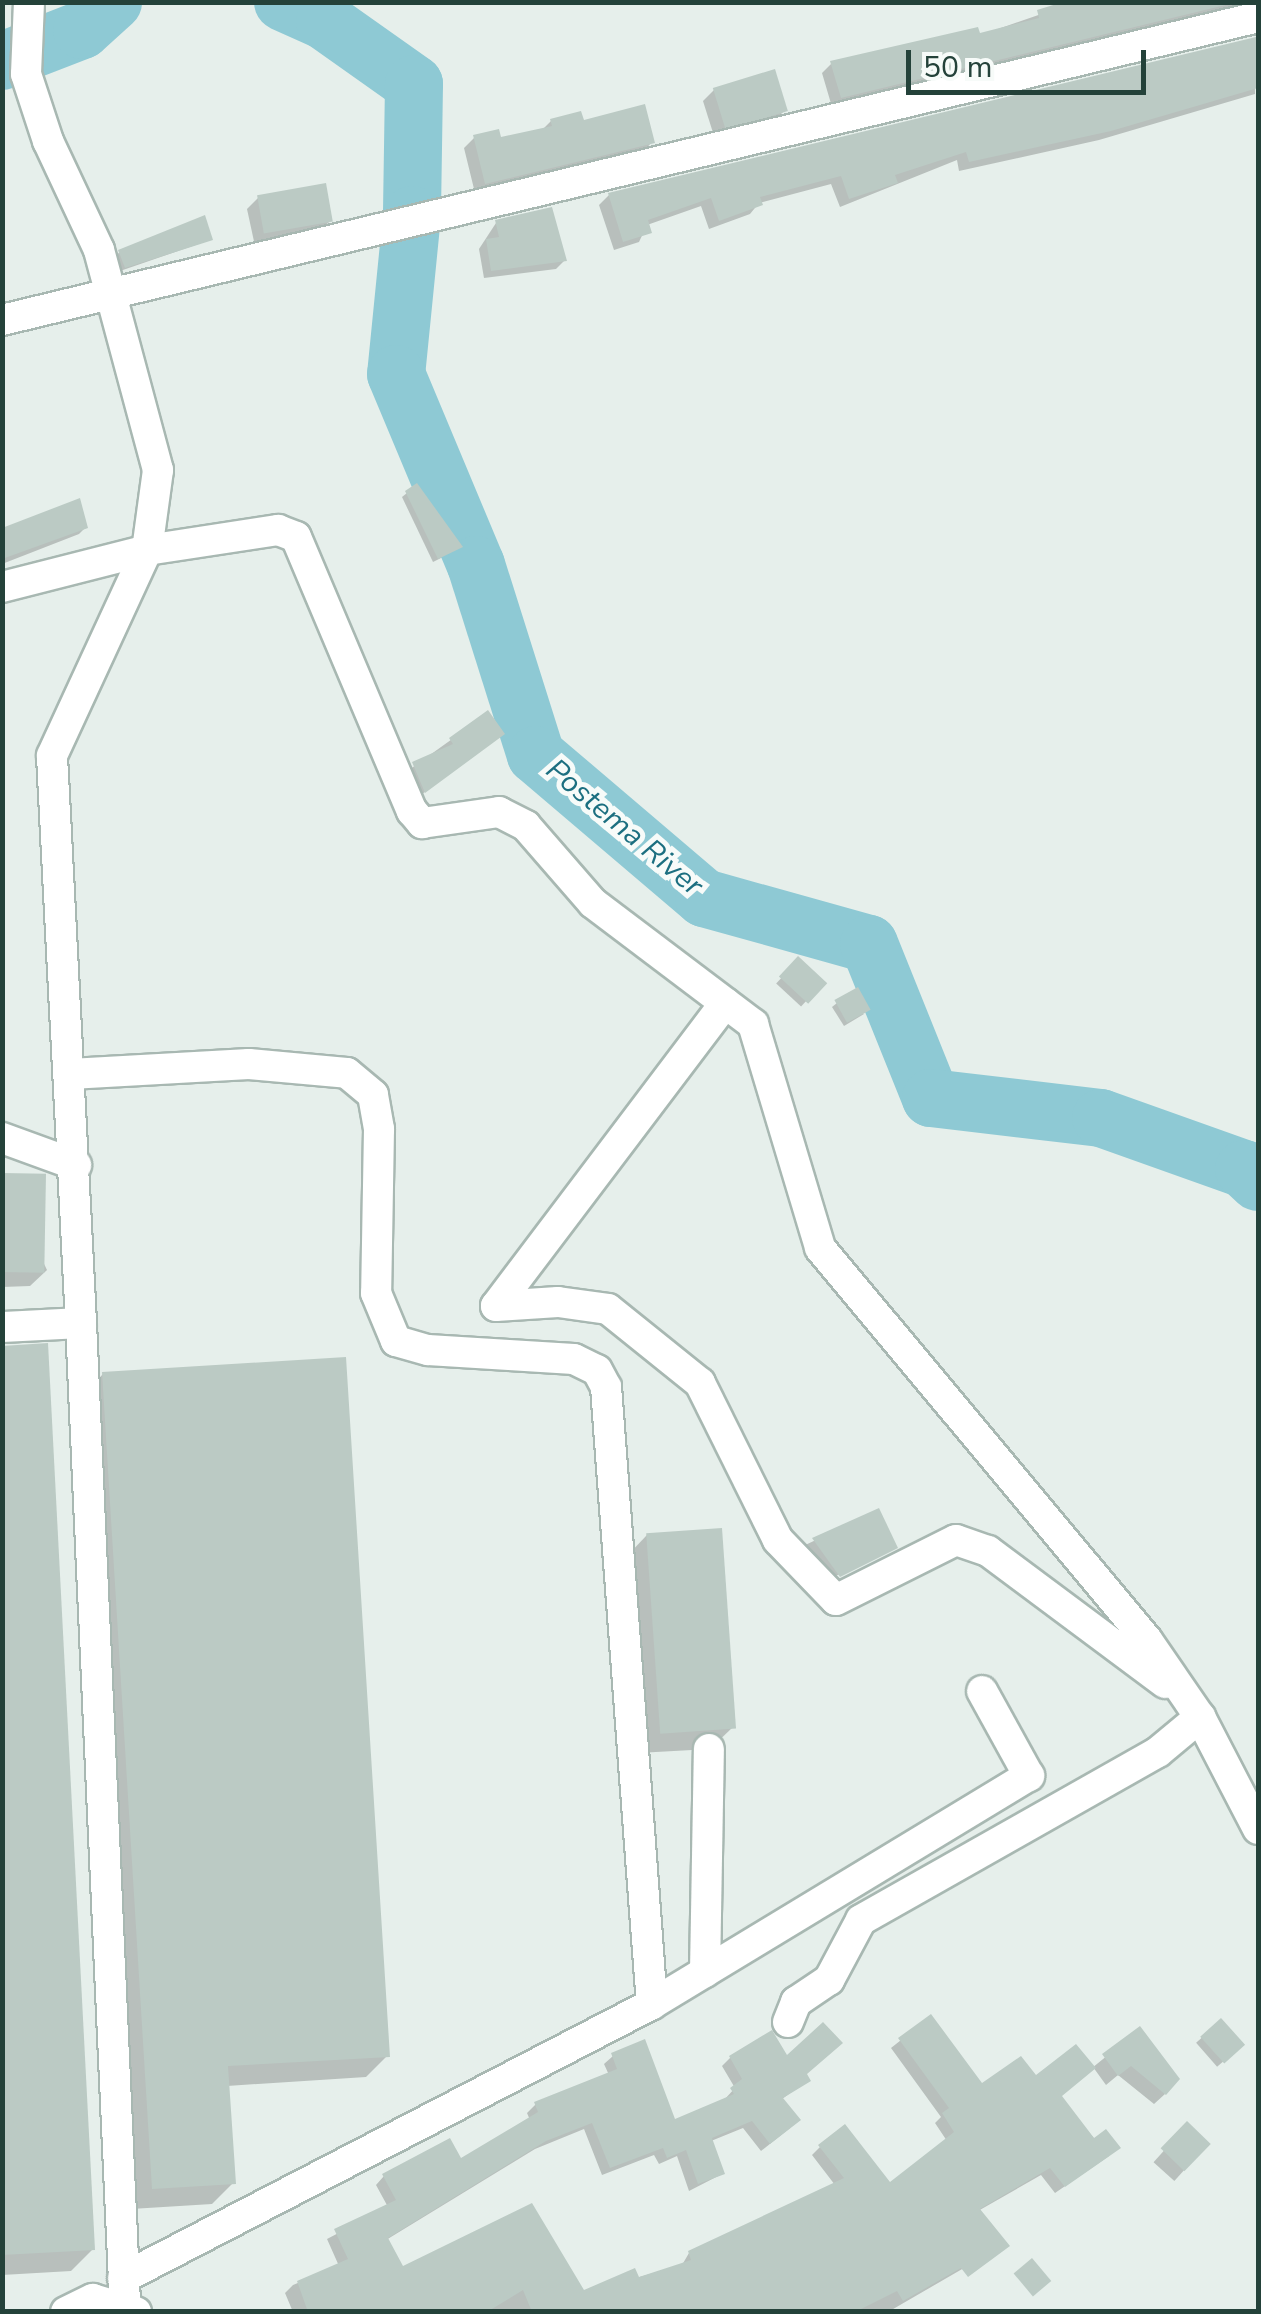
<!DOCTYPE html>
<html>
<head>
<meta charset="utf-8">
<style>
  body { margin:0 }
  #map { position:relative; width:1261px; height:2314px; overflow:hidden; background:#e6efeb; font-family:"Nunito Sans",sans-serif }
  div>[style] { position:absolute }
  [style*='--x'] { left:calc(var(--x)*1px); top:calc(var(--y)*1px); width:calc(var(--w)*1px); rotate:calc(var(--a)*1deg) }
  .shadow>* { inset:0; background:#0003; transform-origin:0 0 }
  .river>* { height:58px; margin:-29px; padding:0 29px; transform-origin:29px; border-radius:29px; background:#8ec9d4 }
  .building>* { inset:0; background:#bbcac4; transform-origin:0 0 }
  .roads { filter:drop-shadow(2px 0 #a8b8b2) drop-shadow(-2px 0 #a8b8b2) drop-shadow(0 2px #a8b8b2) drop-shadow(0 -2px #a8b8b2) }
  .minor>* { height:30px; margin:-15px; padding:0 15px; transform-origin:15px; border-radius:15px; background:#fff }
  span { translate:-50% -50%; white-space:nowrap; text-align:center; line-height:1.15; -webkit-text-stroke:10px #f7fbf9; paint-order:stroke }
  .water-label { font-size:30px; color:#1c6f80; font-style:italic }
  .frame { position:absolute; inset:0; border:5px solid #24423a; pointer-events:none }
  .scale { position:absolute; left:906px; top:50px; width:240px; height:45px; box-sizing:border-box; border:5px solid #24423a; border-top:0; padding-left:12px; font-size:30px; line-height:35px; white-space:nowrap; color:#24423a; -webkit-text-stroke:8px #f7fbf9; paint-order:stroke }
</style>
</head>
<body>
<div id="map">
  <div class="shadow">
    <i style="clip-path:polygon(1076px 2px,1258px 2px,1258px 8px,832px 107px,822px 73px,832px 63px,978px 36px)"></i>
    <i style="clip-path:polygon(1254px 40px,1255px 94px,1099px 140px,959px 171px,957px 160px,840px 207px,831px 184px,759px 203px,750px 214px,709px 229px,701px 206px,647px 225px,639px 242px,614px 250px,599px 205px,609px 195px)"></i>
    <i style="clip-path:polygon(714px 90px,785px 110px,774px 121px,714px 136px,703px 101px)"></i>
    <i style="clip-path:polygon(551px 121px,652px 142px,642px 153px,475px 193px,464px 148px,474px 138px,499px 140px,541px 131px)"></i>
    <i style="clip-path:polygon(258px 198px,331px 220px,320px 231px,255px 246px,247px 209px)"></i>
    <i style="clip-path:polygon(496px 223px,564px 261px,556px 269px,484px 278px,479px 249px)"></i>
    <i style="clip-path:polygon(210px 240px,120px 271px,115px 256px,120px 252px)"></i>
    <i style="clip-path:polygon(407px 493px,460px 547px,455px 551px,433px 562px,402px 497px)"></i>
    <i style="clip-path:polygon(86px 527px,79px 534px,2px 564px,2px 535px)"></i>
    <i style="clip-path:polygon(487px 714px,502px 734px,413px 801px,402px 775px)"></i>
    <i style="left:798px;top:960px;width:34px;height:32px;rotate:43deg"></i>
    <i style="clip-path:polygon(837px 1003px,864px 1014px,844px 1026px,832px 1007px)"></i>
    <i style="clip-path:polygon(2px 1177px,47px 1270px,30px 1286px,2px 1287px)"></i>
    <i style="clip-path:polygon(2px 1348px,93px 2249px,71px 2271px,2px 2275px)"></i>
    <i style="clip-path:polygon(103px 1374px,387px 2056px,366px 2077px,227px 2086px,233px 2183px,212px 2204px,131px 2209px,82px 1396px)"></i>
    <i style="left:878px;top:1511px;width:41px;height:85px;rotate:65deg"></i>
    <i style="clip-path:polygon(647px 1535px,732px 1728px,710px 1749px,638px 1753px,626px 1557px)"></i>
    <i style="clip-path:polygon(930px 2017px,981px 2086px,1092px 2068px,1140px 2029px,1165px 2094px,1154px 2104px,1118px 2075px,1106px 2085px,1093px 2067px,1059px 2097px,1109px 2156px,1055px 2193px,1041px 2175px,978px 2211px,995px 2250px,888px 2312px,293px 2312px,285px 2293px,293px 2285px,339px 2266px,327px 2239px,388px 2207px,376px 2185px,384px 2176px,460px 2162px,530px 2120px,527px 2113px,536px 2104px,609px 2075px,604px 2064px,613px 2056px,674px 2123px,724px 2100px,735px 2088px,722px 2066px,730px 2058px,786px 2059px,808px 2080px,782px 2099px,790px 2128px,761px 2151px,743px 2128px,711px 2141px,722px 2174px,689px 2191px,677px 2156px,659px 2164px,654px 2155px,602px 2175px,584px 2129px,535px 2149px,386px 2240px,402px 2269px,583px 2293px,682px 2265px,689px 2253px,835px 2185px,812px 2155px,820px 2147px,889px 2185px,947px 2141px,935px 2123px,941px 2117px,891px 2048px)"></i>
    <i style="left:1221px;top:2021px;width:32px;height:33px;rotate:49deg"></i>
    <i style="left:1187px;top:2125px;width:28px;height:50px;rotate:42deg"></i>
  </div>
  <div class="river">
    <i style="--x:283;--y:2;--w:46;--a:24.3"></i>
    <i style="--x:325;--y:21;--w:109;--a:35.3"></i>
    <i style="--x:414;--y:84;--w:131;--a:90.9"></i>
    <i style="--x:412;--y:215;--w:160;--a:95.7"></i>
    <i style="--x:396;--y:374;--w:207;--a:67.3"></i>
    <i style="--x:476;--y:565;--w:199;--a:72.5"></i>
    <i style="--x:536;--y:755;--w:221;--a:40.4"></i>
    <i style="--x:704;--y:898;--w:171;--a:15.6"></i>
    <i style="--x:869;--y:944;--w:166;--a:68.1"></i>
    <i style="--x:931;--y:1098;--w:171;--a:6.7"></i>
    <i style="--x:1101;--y:1118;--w:152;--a:19.6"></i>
    <i style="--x:1244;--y:1169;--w:19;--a:43"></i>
    <i style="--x:2;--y:61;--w:86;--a:-21.2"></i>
    <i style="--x:82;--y:30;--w:42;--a:-42.1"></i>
  </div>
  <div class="building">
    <i style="clip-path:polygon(1063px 2px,1238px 2px,841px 98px,830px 61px,978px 27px,980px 33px,1039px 18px,1037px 10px)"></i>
    <i style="clip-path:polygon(1256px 37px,1258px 88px,1111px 131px,969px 162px,966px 152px,895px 175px,898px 183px,849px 199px,841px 176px,760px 197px,763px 205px,719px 221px,711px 198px,648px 220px,652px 233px,623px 242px,608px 193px)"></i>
    <i style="left:775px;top:69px;width:44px;height:65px;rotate:73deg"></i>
    <i style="clip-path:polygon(645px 104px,655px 143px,485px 184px,473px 135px,499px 129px,501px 137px,552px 126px,550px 119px,581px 111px,584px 120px)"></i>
    <i style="left:326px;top:183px;width:39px;height:70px;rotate:80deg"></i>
    <i style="clip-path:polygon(552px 207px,567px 261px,491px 271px,486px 239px,499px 237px,495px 220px)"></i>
    <i style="clip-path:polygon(205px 215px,213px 240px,125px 268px,118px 250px)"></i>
    <i style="clip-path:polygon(417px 483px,463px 547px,438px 559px,405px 491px)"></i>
    <i style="clip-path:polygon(80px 498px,88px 528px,2px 559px,2px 528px)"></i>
    <i style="clip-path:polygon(488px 710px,505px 734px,425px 793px,412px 762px,453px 744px,449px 738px)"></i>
    <i style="left:798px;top:956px;width:40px;height:28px;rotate:43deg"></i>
    <i style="left:858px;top:987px;width:26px;height:27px;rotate:61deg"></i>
    <i style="left:2px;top:1173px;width:44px;height:99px;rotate:1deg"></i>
    <i style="clip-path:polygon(48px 1343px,95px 2250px,2px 2255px,2px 1346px)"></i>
    <i style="clip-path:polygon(346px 1357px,390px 2057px,228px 2066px,236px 2184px,152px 2189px,102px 1372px)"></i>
    <i style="clip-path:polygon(879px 1508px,898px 1548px,840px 1577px,812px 1538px)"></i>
    <i style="left:722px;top:1528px;width:201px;height:76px;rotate:86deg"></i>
    <i style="clip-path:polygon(931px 2014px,982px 2083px,1021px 2056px,1036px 2075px,1076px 2044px,1096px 2068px,1062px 2096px,1094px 2138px,1106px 2129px,1121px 2148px,1065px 2187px,1050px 2168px,980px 2209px,1010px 2246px,968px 2277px,961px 2268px,903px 2301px,897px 2291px,855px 2312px,532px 2312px,523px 2290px,487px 2312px,308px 2312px,297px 2281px,348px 2259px,334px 2229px,396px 2200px,382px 2174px,450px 2138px,461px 2158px,538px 2112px,534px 2102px,617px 2069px,611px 2053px,645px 2039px,675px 2119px,734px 2094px,730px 2088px,742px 2079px,729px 2056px,772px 2030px,787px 2055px,823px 2022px,843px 2043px,807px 2074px,811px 2081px,783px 2098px,801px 2120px,770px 2144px,752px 2121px,712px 2138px,725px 2174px,698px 2184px,686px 2150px,667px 2158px,663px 2148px,610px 2168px,592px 2123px,546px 2141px,388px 2238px,403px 2266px,532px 2203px,584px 2290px,635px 2268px,639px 2277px,691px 2260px,688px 2251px,844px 2178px,818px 2145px,845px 2124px,890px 2182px,954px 2132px,942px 2113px,949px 2108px,898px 2038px)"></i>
    <i style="left:1221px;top:2018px;width:36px;height:28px;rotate:48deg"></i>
    <i style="clip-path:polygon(1140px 2026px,1180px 2079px,1166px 2095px,1131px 2066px,1118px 2076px,1102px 2054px)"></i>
    <i style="left:1187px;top:2121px;width:33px;height:38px;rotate:44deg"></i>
    <i style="left:1032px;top:2258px;width:30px;height:24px;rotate:50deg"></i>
  </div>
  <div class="roads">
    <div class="minor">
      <i style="--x:29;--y:2;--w:72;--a:92.4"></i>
      <i style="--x:26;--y:74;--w:71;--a:71.8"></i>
      <i style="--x:48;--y:141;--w:120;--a:64.9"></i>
      <i style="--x:99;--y:250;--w:228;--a:75"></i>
      <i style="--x:158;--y:470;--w:81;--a:97.8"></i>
      <i style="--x:147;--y:550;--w:227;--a:114.8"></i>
      <i style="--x:52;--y:756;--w:568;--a:87.07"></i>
      <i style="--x:2;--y:320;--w:1292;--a:-13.56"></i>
      <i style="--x:2;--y:587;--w:150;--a:-14.3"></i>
      <i style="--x:147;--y:550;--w:133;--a:-8.7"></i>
      <i style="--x:278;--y:530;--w:19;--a:21"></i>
      <i style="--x:296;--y:537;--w:298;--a:67.1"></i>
      <i style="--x:412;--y:811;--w:16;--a:50"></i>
      <i style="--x:422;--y:823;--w:78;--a:-8.1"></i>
      <i style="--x:499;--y:812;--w:30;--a:27"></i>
      <i style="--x:526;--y:826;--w:102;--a:49"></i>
      <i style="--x:593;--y:903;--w:201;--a:37.1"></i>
      <i style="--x:753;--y:1024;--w:234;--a:73.3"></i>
      <i style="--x:820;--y:1248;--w:510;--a:50.17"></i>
      <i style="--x:1147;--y:1640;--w:93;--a:55.5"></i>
      <i style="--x:1200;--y:1717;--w:126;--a:62.6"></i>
      <i style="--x:70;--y:1074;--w:179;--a:-3.2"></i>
      <i style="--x:249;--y:1064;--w:98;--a:5.2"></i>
      <i style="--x:347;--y:1073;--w:34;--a:40"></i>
      <i style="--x:373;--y:1095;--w:35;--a:80"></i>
      <i style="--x:379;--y:1129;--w:164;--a:91"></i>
      <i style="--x:376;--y:1293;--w:52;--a:67.4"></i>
      <i style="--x:396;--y:1341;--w:33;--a:16"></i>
      <i style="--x:428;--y:1350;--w:146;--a:3.5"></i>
      <i style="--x:574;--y:1359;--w:25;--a:26"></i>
      <i style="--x:597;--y:1370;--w:19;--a:62"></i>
      <i style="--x:606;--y:1387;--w:619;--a:85.74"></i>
      <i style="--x:2;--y:1138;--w:79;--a:20"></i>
      <i style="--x:496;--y:1306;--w:62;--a:-3.7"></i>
      <i style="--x:558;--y:1302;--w:50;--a:8"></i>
      <i style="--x:608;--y:1309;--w:118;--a:38.8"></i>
      <i style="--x:700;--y:1383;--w:175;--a:63.6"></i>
      <i style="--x:778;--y:1540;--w:83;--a:46"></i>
      <i style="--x:836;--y:1600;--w:134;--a:-26.6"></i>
      <i style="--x:956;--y:1540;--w:34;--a:19"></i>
      <i style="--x:988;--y:1551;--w:221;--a:36.7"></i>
      <i style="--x:496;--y:1306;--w:380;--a:-52.9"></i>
      <i style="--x:2;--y:1327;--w:79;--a:-2.9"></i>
      <i style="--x:81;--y:1323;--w:982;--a:87.43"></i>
      <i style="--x:705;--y:1972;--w:223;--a:-89"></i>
      <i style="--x:788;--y:2022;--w:22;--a:-68"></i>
      <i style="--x:796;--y:2002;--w:40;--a:-34"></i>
      <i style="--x:829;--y:1980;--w:68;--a:-61.9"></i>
      <i style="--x:861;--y:1920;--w:341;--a:-29.5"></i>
      <i style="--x:1158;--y:1752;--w:55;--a:-39.8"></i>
      <i style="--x:123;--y:2278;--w:596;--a:-27.38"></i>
      <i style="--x:652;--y:2004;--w:441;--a:-31.2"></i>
      <i style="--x:1029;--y:1776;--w:97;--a:-118.9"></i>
      <i style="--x:66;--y:2312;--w:30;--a:-26"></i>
      <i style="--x:93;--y:2299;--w:45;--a:16.8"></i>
    </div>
  </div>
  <div class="water-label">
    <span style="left:624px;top:828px;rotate:40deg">Postema River</span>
  </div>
  <div class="frame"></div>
  <div class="scale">50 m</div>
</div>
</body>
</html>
